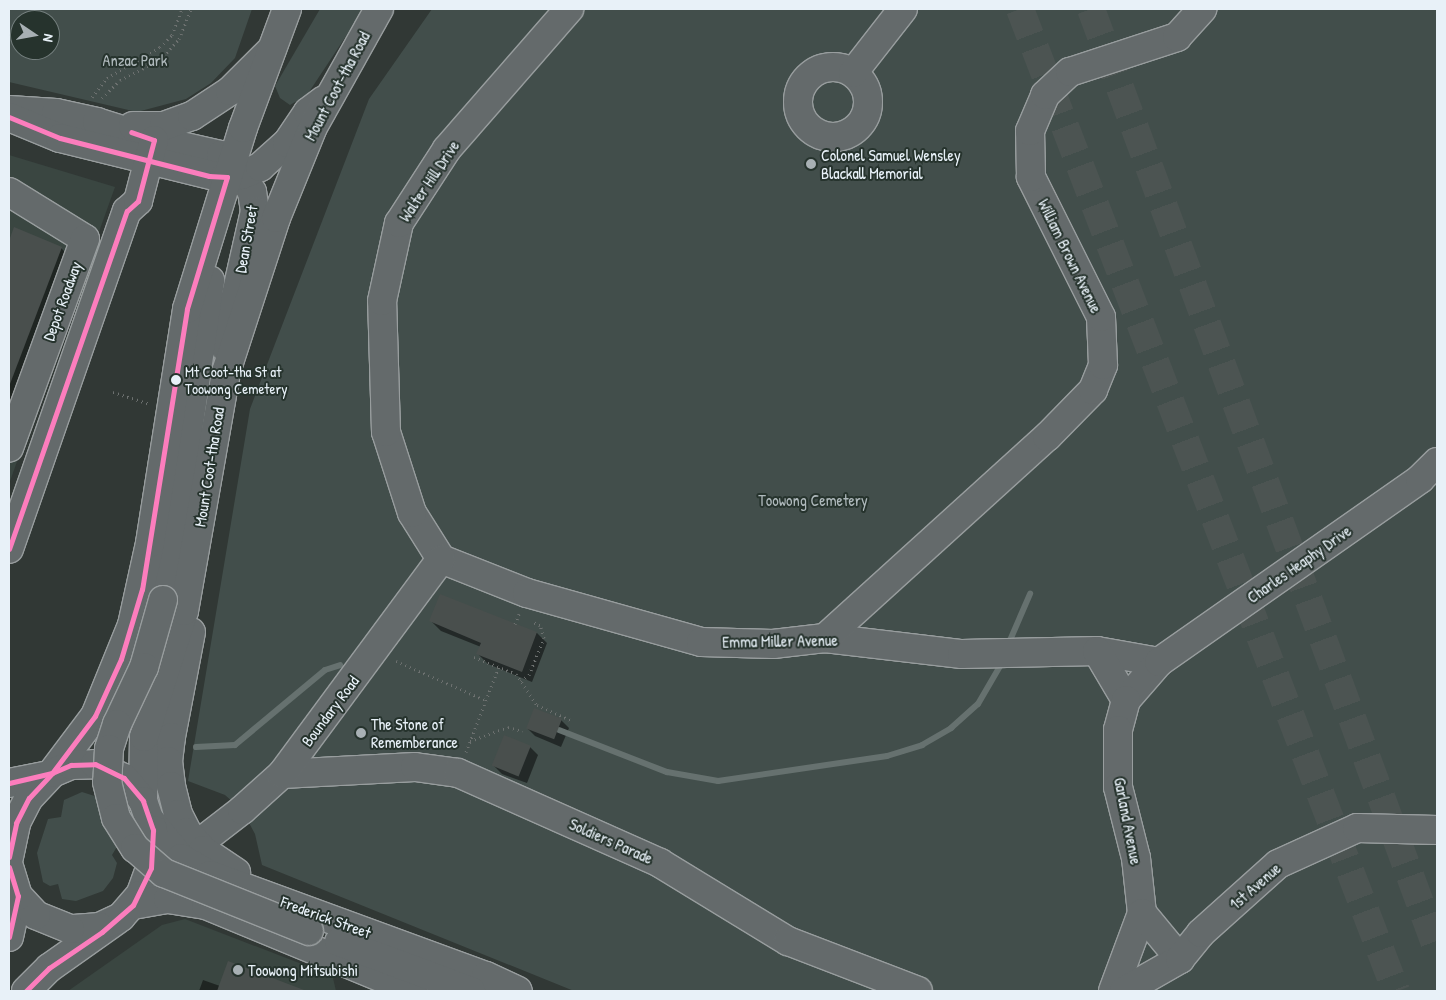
<!DOCTYPE html>
<html>
<head>
<meta charset="utf-8">
<style>
  body { margin:0 }
  #map { position:relative; width:1446px; height:1000px; overflow:hidden; background:#313835; font-family:"Patrick Hand",sans-serif }
  div>[style] { position:absolute }
  [style*='--x'] { left:calc(var(--x)*1px); top:calc(var(--y)*1px); width:calc(var(--w)*1px); rotate:calc(var(--a)*1deg) }
  .built>* { inset:0; background:#3a4641 }
  .green>* { inset:0; background:#424e4b }
  .shadow>* { inset:0; background:#0007 }
  .stream>* { height:6px; margin:-3px; padding:0 3px; transform-origin:3px; border-radius:3px; background:#66716f }
  .building>* { inset:0; background:#494f4d; transform-origin:0 0 }
  .highway-tunnel>* { height:28px; margin-top:-14px; transform-origin:0; background:repeating-linear-gradient(90deg,#4c5452 0 28px,transparent 0 42px) }
  .path>* { height:3px; margin-top:-1.5px; transform-origin:0; background:repeating-linear-gradient(90deg,#6d7170 0 1px,transparent 0 5px) }
  .roads { filter:drop-shadow(1px 0 #989d9e) drop-shadow(-1px 0 #989d9e) drop-shadow(0 1px #989d9e) drop-shadow(0 -1px #989d9e) }
  .minor>* { height:28px; margin:-14px; padding:0 14px; transform-origin:14px; border-radius:14px; background:#646a6b }
  .minor>.ring { margin:-14px; padding:0; box-sizing:content-box; background:none; border:28px solid #646a6b; border-radius:50% }
  .major>* { height:28px; margin:-14px; padding:0 14px; transform-origin:14px; border-radius:14px; background:#646a6b }
  .highway>* { height:28px; margin:-14px; padding:0 14px; transform-origin:14px; border-radius:14px; background:#646a6b }
  .bridges { filter:drop-shadow(1px 0 #989d9e) drop-shadow(-1px 0 #989d9e) drop-shadow(0 1px #989d9e) drop-shadow(0 -1px #989d9e) }
  .highway-bridge>* { height:28px; margin:-14px; padding:0 14px; transform-origin:14px; border-radius:14px; background:#646a6b }
  .bus-1>* { height:5px; margin:-2.5px; padding:0 2.5px; transform-origin:2.5px; border-radius:2.5px; background:#fc7dbd }
  .dots>* { width:14px; height:14px; translate:-50% -50%; box-sizing:border-box; border:2px solid #26332d; border-radius:50% }
  span { translate:-50% -50%; white-space:nowrap; text-align:center; line-height:1.15; -webkit-text-stroke:4px #26332d; paint-order:stroke }
  .bus-label { font-size:15px; color:#e8f1f8 }
  .left { translate:0 -50%; text-align:left }
  .park-label { font-size:16px; color:#afb9bc }
  .street-label { font-size:16px; color:#e8f1f8 }
  .poi-label { font-size:16px; color:#e8f1f8 }
  .frame { position:absolute; inset:0; border:10px solid #e8f1f8; pointer-events:none }
  .north { position:absolute; left:10px; top:10px; width:50px; height:50px; box-sizing:border-box; background:#26332d; border:1px solid #747f7e; border-radius:50%; rotate:102deg; font-size:14px; font-weight:700; line-height:20px; text-align:center; color:#e8f1f8 }
  .north::after { content:''; display:block; margin:auto; width:18px; height:22px; background:#a8b0b4; clip-path:polygon(50% 0,100% 100%,50% 72%,0 100%) }
</style>
</head>
<body>
<div id="map">
  <div class="built">
    <i style="clip-path:polygon(9px 155px,115px 187px,9px 484px)"></i>
    <i style="clip-path:polygon(185px 919px,325px 973px,333px 978px,336px 991px,68px 991px,162px 925px)"></i>
  </div>
  <div class="green">
    <i style="clip-path:polygon(evenodd,9px 9px,252px 9px,235px 58px,211px 83px,186px 99px,137px 112px,9px 82px,9px 9px,20px 20px,50px 20px,50px 50px,20px 50px,20px 20px)"></i>
    <i style="clip-path:polygon(320px 9px,364px 9px,307px 95px,290px 105px,280px 98px,275px 86px)"></i>
    <i style="clip-path:polygon(432px 9px,1437px 9px,1437px 991px,574px 991px,262px 865px,255px 834px,242px 810px,225px 795px,188px 781px,250px 409px,369px 99px)"></i>
    <i style="clip-path:polygon(82px 792px,104px 799px,118px 845px,112px 855px,117px 863px,113px 878px,103px 891px,76px 901px,62px 899px,58px 884px,50px 886px,43px 882px,37px 853px,48px 819px,61px 817px,64px 800px)"></i>
  </div>
  <div class="shadow">
    <i style="clip-path:polygon(15px 229px,61px 248px,73px 260px,9px 432px,9px 245px)"></i>
    <i style="clip-path:polygon(440px 596px,537px 633px,547px 643px,532px 682px,488px 664px,478px 654px,481px 647px,441px 631px,431px 621px)"></i>
    <i style="clip-path:polygon(561px 720px,569px 728px,561px 747px,535px 736px,527px 728px)"></i>
    <i style="clip-path:polygon(530px 747px,538px 755px,527px 783px,502px 774px,494px 766px)"></i>
    <i style="clip-path:polygon(229px 963px,304px 991px,199px 991px,203px 980px,220px 986px)"></i>
  </div>
  <div class="stream">
    <i style="--x:1008;--y:645;--w:56;--a:-66.7"></i>
    <i style="--x:559;--y:730;--w:116;--a:21.3"></i>
    <i style="--x:667;--y:772;--w:52;--a:10"></i>
    <i style="--x:718;--y:781;--w:171;--a:-8.4"></i>
    <i style="--x:887;--y:756;--w:37;--a:-17"></i>
    <i style="--x:922;--y:745;--w:34;--a:-30"></i>
    <i style="--x:951;--y:728;--w:36;--a:-42"></i>
    <i style="--x:978;--y:704;--w:50;--a:-59.8"></i>
    <i style="--x:196;--y:747;--w:39;--a:-3"></i>
    <i style="--x:235;--y:745;--w:117;--a:-39.8"></i>
    <i style="--x:325;--y:670;--w:16;--a:-18"></i>
  </div>
  <div class="building">
    <i style="clip-path:polygon(14px 227px,62px 247px,10px 384px,9px 241px)"></i>
    <i style="clip-path:polygon(440px 594px,537px 632px,522px 672px,476px 654px,481px 643px,429px 621px)"></i>
    <i style="left:534px;top:708px;width:30px;height:22px;rotate:21deg"></i>
    <i style="left:504px;top:735px;width:29px;height:33px;rotate:22deg"></i>
    <i style="clip-path:polygon(228px 961px,304px 990px,303px 991px,217px 991px)"></i>
  </div>
  <div class="highway-tunnel">
    <i style="--x:1020;--y:9;--w:1052;--a:69.05"></i>
    <i style="--x:1091;--y:9;--w:1002;--a:69.79"></i>
  </div>
  <div class="path">
    <i style="--x:92;--y:97;--w:24;--a:-52"></i>
    <i style="--x:107;--y:78;--w:61;--a:-30.3"></i>
    <i style="--x:160;--y:47;--w:17;--a:-45"></i>
    <i style="--x:172;--y:35;--w:28;--a:-69"></i>
    <i style="--x:102;--y:98;--w:25;--a:-45"></i>
    <i style="--x:120;--y:80;--w:45;--a:-26.6"></i>
    <i style="--x:160;--y:60;--w:28;--a:-48"></i>
    <i style="--x:179;--y:39;--w:32;--a:-68"></i>
    <i style="--x:113;--y:392;--w:38;--a:18"></i>
    <i style="--x:515;--y:624;--w:11;--a:-68"></i>
    <i style="--x:474;--y:657;--w:45;--a:22"></i>
    <i style="--x:516;--y:674;--w:37;--a:56"></i>
    <i style="--x:537;--y:705;--w:37;--a:24"></i>
    <i style="--x:396;--y:661;--w:97;--a:23.7"></i>
    <i style="--x:521;--y:681;--w:10;--a:-37"></i>
    <i style="--x:529;--y:675;--w:40;--a:-68"></i>
    <i style="--x:544;--y:638;--w:14;--a:-107"></i>
    <i style="--x:540;--y:625;--w:8;--a:-157"></i>
    <i style="--x:470;--y:741;--w:40;--a:-20.2"></i>
    <i style="--x:508;--y:727;--w:15;--a:16"></i>
    <i style="--x:466;--y:752;--w:94;--a:-68.9"></i>
  </div>
  <div class="roads">
    <div class="minor">
      <i class="ring" style="left:798px;top:67px;width:42px;height:42px"></i>
      <i style="--x:853;--y:73;--w:81;--a:-52"></i>
      <i style="--x:9;--y:110;--w:47;--a:3.7"></i>
      <i style="--x:56;--y:113;--w:42;--a:12.4"></i>
      <i style="--x:97;--y:122;--w:60;--a:17.5"></i>
      <i style="--x:154;--y:140;--w:69;--a:12.6"></i>
      <i style="--x:221;--y:155;--w:13;--a:32"></i>
      <i style="--x:232;--y:162;--w:36;--a:56"></i>
      <i style="--x:252;--y:192;--w:19;--a:81"></i>
      <i style="--x:255;--y:211;--w:139;--a:102.8"></i>
      <i style="--x:9;--y:117;--w:55;--a:22.4"></i>
      <i style="--x:60;--y:138;--w:168;--a:13.8"></i>
      <i style="--x:223;--y:178;--w:19;--a:-9"></i>
      <i style="--x:242;--y:175;--w:20;--a:-24"></i>
      <i style="--x:260;--y:167;--w:36;--a:-42"></i>
      <i style="--x:287;--y:143;--w:37;--a:-56"></i>
      <i style="--x:308;--y:112;--w:20;--a:-37"></i>
      <i style="--x:133;--y:126;--w:31;--a:0"></i>
      <i style="--x:164;--y:126;--w:30;--a:-20"></i>
      <i style="--x:192;--y:116;--w:45;--a:-33.3"></i>
      <i style="--x:230;--y:91;--w:59;--a:-45"></i>
      <i style="--x:9;--y:192;--w:89;--a:31.7"></i>
      <i style="--x:85;--y:239;--w:222;--a:110"></i>
      <i style="--x:9;--y:549;--w:358;--a:-70.8"></i>
      <i style="--x:127;--y:211;--w:15;--a:-42"></i>
      <i style="--x:138;--y:201;--w:63;--a:-75.3"></i>
      <i style="--x:441;--y:559;--w:92;--a:21.6"></i>
      <i style="--x:527;--y:593;--w:181;--a:15.7"></i>
      <i style="--x:701;--y:642;--w:72;--a:1.6"></i>
      <i style="--x:773;--y:644;--w:52;--a:-6.6"></i>
      <i style="--x:825;--y:638;--w:138;--a:6.7"></i>
      <i style="--x:962;--y:654;--w:135;--a:-1.3"></i>
      <i style="--x:1097;--y:651;--w:63;--a:10.1"></i>
      <i style="--x:441;--y:559;--w:54;--a:-122.2"></i>
      <i style="--x:412;--y:513;--w:85;--a:-107.8"></i>
      <i style="--x:386;--y:432;--w:131;--a:-91.7"></i>
      <i style="--x:382;--y:301;--w:80;--a:-77.7"></i>
      <i style="--x:399;--y:223;--w:88;--a:-57"></i>
      <i style="--x:447;--y:149;--w:186;--a:-48.9"></i>
      <i style="--x:825;--y:638;--w:299;--a:-42.2"></i>
      <i style="--x:1047;--y:437;--w:66;--a:-45.6"></i>
      <i style="--x:1093;--y:390;--w:27;--a:-68"></i>
      <i style="--x:1103;--y:365;--w:48;--a:-92.4"></i>
      <i style="--x:1101;--y:317;--w:157;--a:-116.6"></i>
      <i style="--x:1031;--y:177;--w:46;--a:-91.2"></i>
      <i style="--x:1030;--y:131;--w:39;--a:-67"></i>
      <i style="--x:1045;--y:95;--w:34;--a:-43"></i>
      <i style="--x:1070;--y:72;--w:113;--a:-18.1"></i>
      <i style="--x:1177;--y:37;--w:38;--a:-48"></i>
      <i style="--x:1097;--y:651;--w:57;--a:59.4"></i>
      <i style="--x:1126;--y:700;--w:50;--a:-49"></i>
      <i style="--x:1159;--y:662;--w:319;--a:-35"></i>
      <i style="--x:1420;--y:479;--w:24;--a:-45"></i>
      <i style="--x:1126;--y:700;--w:31;--a:105"></i>
      <i style="--x:1118;--y:730;--w:57;--a:90"></i>
      <i style="--x:1118;--y:787;--w:73;--a:75.8"></i>
      <i style="--x:1136;--y:858;--w:55;--a:83.8"></i>
      <i style="--x:282;--y:774;--w:133;--a:-3"></i>
      <i style="--x:415;--y:767;--w:43;--a:7.9"></i>
      <i style="--x:458;--y:773;--w:221;--a:24"></i>
      <i style="--x:660;--y:863;--w:150;--a:31.4"></i>
      <i style="--x:788;--y:941;--w:139;--a:21"></i>
      <i style="--x:198;--y:844;--w:56;--a:-37.7"></i>
      <i style="--x:242;--y:810;--w:54;--a:-42"></i>
      <i style="--x:282;--y:774;--w:267;--a:-53.5"></i>
      <i style="--x:1113;--y:991;--w:83;--a:-69.6"></i>
      <i style="--x:1142;--y:913;--w:60;--a:50.4"></i>
      <i style="--x:1124;--y:991;--w:64;--a:-29.7"></i>
      <i style="--x:1180;--y:959;--w:33;--a:-51"></i>
      <i style="--x:1201;--y:933;--w:103;--a:-41.9"></i>
      <i style="--x:1278;--y:864;--w:87;--a:-24.5"></i>
      <i style="--x:1357;--y:828;--w:80;--a:1.4"></i>
    </div>
    <div class="major">
      <i style="--x:9;--y:783;--w:41;--a:-11.3"></i>
      <i style="--x:9;--y:937;--w:42;--a:-77.6"></i>
      <i style="--x:26;--y:991;--w:33;--a:-45"></i>
      <i style="--x:49;--y:968;--w:83;--a:-35.2"></i>
    </div>
    <div class="highway">
      <i style="--x:163;--y:600;--w:323;--a:-81.6"></i>
      <i style="--x:191;--y:632;--w:107;--a:100.8"></i>
      <i style="--x:171;--y:737;--w:24;--a:97"></i>
      <i style="--x:168;--y:761;--w:25;--a:83"></i>
      <i style="--x:171;--y:786;--w:29;--a:76"></i>
      <i style="--x:178;--y:814;--w:20;--a:63"></i>
      <i style="--x:187;--y:832;--w:24;--a:48"></i>
      <i style="--x:203;--y:850;--w:40;--a:34"></i>
      <i style="--x:52;--y:773;--w:71;--a:-53"></i>
      <i style="--x:95;--y:716;--w:98;--a:-67.9"></i>
      <i style="--x:132;--y:625;--w:84;--a:-77.6"></i>
      <i style="--x:150;--y:543;--w:237;--a:-81"></i>
      <i style="--x:187;--y:309;--w:189;--a:-72.8"></i>
      <i style="--x:243;--y:128;--w:127;--a:-69.7"></i>
      <i style="--x:143;--y:801;--w:64;--a:-89.1"></i>
      <i style="--x:144;--y:737;--w:132;--a:-72.4"></i>
      <i style="--x:184;--y:611;--w:243;--a:-80"></i>
      <i style="--x:226;--y:372;--w:162;--a:-72"></i>
      <i style="--x:276;--y:218;--w:98;--a:-67.9"></i>
      <i style="--x:313;--y:127;--w:135;--a:-60.8"></i>
      <i style="--x:151;--y:821;--w:48;--a:51"></i>
      <i style="--x:181;--y:858;--w:34;--a:30"></i>
      <i style="--x:210;--y:875;--w:294;--a:20.1"></i>
      <i style="--x:486;--y:976;--w:35;--a:25"></i>
      <i style="--x:9;--y:857;--w:35;--a:-78"></i>
      <i style="--x:16;--y:823;--w:28;--a:-63"></i>
      <i style="--x:29;--y:798;--w:34;--a:-47"></i>
      <i style="--x:52;--y:773;--w:21;--a:-23"></i>
      <i style="--x:71;--y:765;--w:24;--a:-2"></i>
      <i style="--x:95;--y:764;--w:32;--a:26"></i>
      <i style="--x:124;--y:778;--w:30;--a:50"></i>
      <i style="--x:143;--y:801;--w:31;--a:71"></i>
      <i style="--x:153;--y:830;--w:30;--a:90"></i>
      <i style="--x:153;--y:860;--w:37;--a:110"></i>
      <i style="--x:140;--y:895;--w:29;--a:131"></i>
      <i style="--x:121;--y:917;--w:23;--a:155"></i>
      <i style="--x:100;--y:927;--w:30;--a:176"></i>
      <i style="--x:70;--y:929;--w:37;--a:-158"></i>
      <i style="--x:36;--y:915;--w:26;--a:-133"></i>
      <i style="--x:18;--y:896;--w:30;--a:-107"></i>
      <i style="--x:133;--y:905;--w:36;--a:-10"></i>
      <i style="--x:168;--y:899;--w:38;--a:9"></i>
      <i style="--x:206;--y:905;--w:225;--a:22.5"></i>
      <i style="--x:339;--y:942;--w:141;--a:20.4"></i>
    </div>
  </div>
  <div class="bridges">
    <div class="highway-bridge">
      <i style="--x:163;--y:600;--w:70;--a:105.8"></i>
      <i style="--x:144;--y:667;--w:63;--a:115.3"></i>
      <i style="--x:117;--y:724;--w:26;--a:108"></i>
      <i style="--x:109;--y:749;--w:33;--a:93"></i>
      <i style="--x:107;--y:782;--w:37;--a:76"></i>
      <i style="--x:116;--y:818;--w:36;--a:58"></i>
      <i style="--x:135;--y:848;--w:38;--a:41"></i>
      <i style="--x:164;--y:873;--w:156;--a:21.8"></i>
    </div>
  </div>
  <div class="bus-1">
    <i style="--x:9;--y:117;--w:55;--a:22.4"></i>
    <i style="--x:60;--y:138;--w:154;--a:14.3"></i>
    <i style="--x:209;--y:176;--w:18;--a:3"></i>
    <i style="--x:227;--y:177;--w:138;--a:106.9"></i>
    <i style="--x:187;--y:309;--w:284;--a:99.1"></i>
    <i style="--x:142;--y:589;--w:73;--a:106.7"></i>
    <i style="--x:121;--y:659;--w:63;--a:114.5"></i>
    <i style="--x:95;--y:716;--w:71;--a:127"></i>
    <i style="--x:52;--y:773;--w:44;--a:166.9"></i>
    <i style="--x:9;--y:549;--w:358;--a:-70.8"></i>
    <i style="--x:127;--y:211;--w:15;--a:-42"></i>
    <i style="--x:138;--y:201;--w:63;--a:-75.3"></i>
    <i style="--x:154;--y:140;--w:24;--a:-161"></i>
    <i style="--x:9;--y:857;--w:35;--a:-78"></i>
    <i style="--x:16;--y:823;--w:28;--a:-63"></i>
    <i style="--x:29;--y:798;--w:34;--a:-47"></i>
    <i style="--x:52;--y:773;--w:21;--a:-23"></i>
    <i style="--x:71;--y:765;--w:24;--a:-2"></i>
    <i style="--x:95;--y:764;--w:32;--a:26"></i>
    <i style="--x:124;--y:778;--w:30;--a:50"></i>
    <i style="--x:143;--y:801;--w:31;--a:71"></i>
    <i style="--x:153;--y:830;--w:38;--a:93"></i>
    <i style="--x:151;--y:868;--w:41;--a:115.9"></i>
    <i style="--x:133;--y:905;--w:41;--a:138.9"></i>
    <i style="--x:102;--y:932;--w:64;--a:145.8"></i>
    <i style="--x:49;--y:968;--w:33;--a:135"></i>
    <i style="--x:9;--y:867;--w:30;--a:73"></i>
    <i style="--x:18;--y:896;--w:42;--a:102.4"></i>
  </div>
  <div class="dots">
    <i style="left:811px;top:164px;background:#a8b0b4"></i>
    <i style="left:176px;top:380px;background:#e8f1f8"></i>
    <i style="left:361px;top:733px;background:#a8b0b4"></i>
    <i style="left:238px;top:970px;background:#a8b0b4"></i>
  </div>
  <div class="bus-label">
    <span class="left" style="left:185px;top:380px">Mt Coot-tha St at<br>Toowong Cemetery</span>
  </div>
  <div class="park-label">
    <span style="left:135px;top:60px">Anzac Park</span>
    <span style="left:813px;top:500px">Toowong Cemetery</span>
  </div>
  <div class="street-label">
    <span style="left:337px;top:86px;rotate:-62deg">Mount Coot-tha Road</span>
    <span style="left:429px;top:181px;rotate:-56deg">Walter Hill Drive</span>
    <span style="left:246px;top:239px;rotate:-80deg">Dean Street</span>
    <span style="left:1070px;top:256px;rotate:64deg">William Brown Avenue</span>
    <span style="left:62px;top:301px;rotate:-70deg">Depot Roadway</span>
    <span style="left:209px;top:467px;rotate:-81deg">Mount Coot-tha Road</span>
    <span style="left:1299px;top:564px;rotate:-35deg">Charles Heaphy Drive</span>
    <span style="left:780px;top:641px;rotate:-1deg">Emma Miller Avenue</span>
    <span style="left:330px;top:711px;rotate:-53deg">Boundary Road</span>
    <span style="left:1128px;top:821px;rotate:79deg">Garland Avenue</span>
    <span style="left:611px;top:841px;rotate:24deg">Soldiers Parade</span>
    <span style="left:1255px;top:886px;rotate:-41deg">1st Avenue</span>
    <span style="left:326px;top:917px;rotate:20deg">Frederick Street</span>
  </div>
  <div class="poi-label">
    <span class="left" style="left:821px;top:164px">Colonel Samuel Wensley<br>Blackall Memorial</span>
    <span class="left" style="left:371px;top:733px">The Stone of<br>Rememberance</span>
    <span class="left" style="left:248px;top:970px">Toowong Mitsubishi</span>
  </div>
  <div class="frame"></div>
  <div class="north">N</div>
</div>
</body>
</html>
